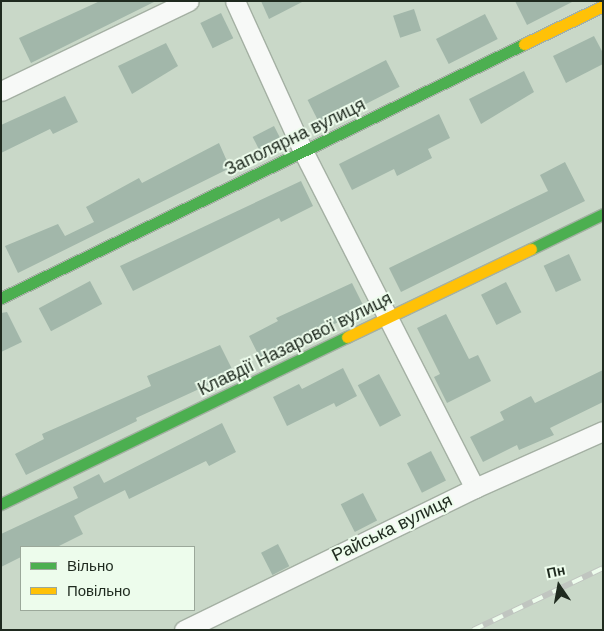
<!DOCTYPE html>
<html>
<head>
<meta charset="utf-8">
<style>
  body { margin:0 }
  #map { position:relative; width:604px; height:631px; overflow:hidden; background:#c9d8c8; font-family:"DM Sans",sans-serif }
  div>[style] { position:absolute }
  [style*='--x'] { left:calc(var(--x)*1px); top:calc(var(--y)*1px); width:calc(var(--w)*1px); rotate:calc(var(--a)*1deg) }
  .building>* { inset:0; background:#a2b7aa; transform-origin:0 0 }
  .roads { filter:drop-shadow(1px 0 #a4b0a3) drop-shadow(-1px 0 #a4b0a3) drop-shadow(0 1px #a4b0a3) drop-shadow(0 -1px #a4b0a3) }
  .street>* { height:19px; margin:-9.5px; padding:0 9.5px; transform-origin:9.5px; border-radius:9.5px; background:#f7f9f7 }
  .fast>* { height:11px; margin:-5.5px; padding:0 5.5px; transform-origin:5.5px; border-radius:5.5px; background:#4caf50 }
  .slow>* { height:11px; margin:-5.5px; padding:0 5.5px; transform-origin:5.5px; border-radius:5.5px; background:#ffc107 }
  .rail>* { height:5.5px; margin-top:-2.75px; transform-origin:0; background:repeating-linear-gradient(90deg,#edfcec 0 11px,#c0c5c0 0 22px); box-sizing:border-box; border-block:1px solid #c0c5c0 }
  span { translate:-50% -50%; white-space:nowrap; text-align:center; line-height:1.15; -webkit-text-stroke:4px #edfcec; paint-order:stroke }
  .street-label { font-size:18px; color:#1f2a1f }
  .frame { position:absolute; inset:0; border:2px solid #1f2a1f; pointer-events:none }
  .legend { position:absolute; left:20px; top:546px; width:175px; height:65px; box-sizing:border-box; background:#edfcec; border:1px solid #9ba89a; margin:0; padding:6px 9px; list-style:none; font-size:15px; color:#1f2a1f }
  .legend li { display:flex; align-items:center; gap:10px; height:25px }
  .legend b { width:25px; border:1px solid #9ba89a }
  .north { position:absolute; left:534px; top:561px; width:50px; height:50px; -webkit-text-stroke:4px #edfcec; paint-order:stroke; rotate:348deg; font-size:14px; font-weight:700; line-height:20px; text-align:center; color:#1f2a1f }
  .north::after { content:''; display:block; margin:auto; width:18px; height:22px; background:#1f2a1f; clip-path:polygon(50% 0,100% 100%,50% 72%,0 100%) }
</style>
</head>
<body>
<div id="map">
  <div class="building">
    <i style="clip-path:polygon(100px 1px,156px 1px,31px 63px,19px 38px)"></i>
    <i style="clip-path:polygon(261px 1px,304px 1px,269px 19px)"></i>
    <i style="clip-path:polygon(515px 1px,574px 1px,527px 25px)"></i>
    <i style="left:414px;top:9px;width:23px;height:22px;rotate:72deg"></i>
    <i style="left:221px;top:13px;width:28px;height:23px;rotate:64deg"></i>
    <i style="left:485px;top:14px;width:28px;height:55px;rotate:63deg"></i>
    <i style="clip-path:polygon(594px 36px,603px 53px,603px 64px,566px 83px,553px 56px)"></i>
    <i style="clip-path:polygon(166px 43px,178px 66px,132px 94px,118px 66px)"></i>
    <i style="left:386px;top:60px;width:30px;height:88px;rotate:63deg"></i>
    <i style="clip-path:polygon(524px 71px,534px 92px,481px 124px,469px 99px)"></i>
    <i style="clip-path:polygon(65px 96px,78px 122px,53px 134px,50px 129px,1px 153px,1px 125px)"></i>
    <i style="clip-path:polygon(439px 114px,450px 138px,428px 149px,432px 158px,397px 176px,394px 169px,352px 190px,339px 164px)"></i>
    <i style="left:274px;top:126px;width:20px;height:24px;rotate:63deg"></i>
    <i style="clip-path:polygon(219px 143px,230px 168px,18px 273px,5px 246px,58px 224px,65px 236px,94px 222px,86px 207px,139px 178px,142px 183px)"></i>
    <i style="clip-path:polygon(565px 162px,585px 201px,401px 292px,389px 268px,548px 191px,540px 175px)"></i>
    <i style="clip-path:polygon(301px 181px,313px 206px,281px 222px,279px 218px,133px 291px,120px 266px)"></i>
    <i style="left:569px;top:254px;width:29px;height:28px;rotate:65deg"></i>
    <i style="left:90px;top:281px;width:26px;height:58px;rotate:62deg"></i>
    <i style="left:506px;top:282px;width:34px;height:28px;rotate:63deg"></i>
    <i style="clip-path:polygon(352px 283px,365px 309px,261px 360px,249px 336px,278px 321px,276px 318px)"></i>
    <i style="clip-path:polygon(7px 312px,22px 342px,1px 352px,1px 313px)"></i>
    <i style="clip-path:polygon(446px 314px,469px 359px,478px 355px,491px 381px,447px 403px,434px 377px,440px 374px,417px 328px)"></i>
    <i style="clip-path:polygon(220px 345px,234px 373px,136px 418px,137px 421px,26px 475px,15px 454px,44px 439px,42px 434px,151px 386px,147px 376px)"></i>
    <i style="clip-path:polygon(343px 368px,357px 396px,336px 407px,334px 403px,287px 426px,273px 397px,299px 384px,302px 389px)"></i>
    <i style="clip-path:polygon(603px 370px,603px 402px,550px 428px,554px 435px,519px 450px,517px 445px,483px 462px,470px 437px,504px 420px,500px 412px,531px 396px,535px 403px)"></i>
    <i style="left:379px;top:374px;width:47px;height:24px;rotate:62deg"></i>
    <i style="clip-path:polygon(222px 423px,236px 452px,209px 466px,206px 461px,129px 499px,125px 490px,87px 509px,74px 516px,83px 534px,57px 547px,21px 547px,21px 557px,1px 567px,1px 534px,78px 498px,73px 487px,99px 474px,104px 483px)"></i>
    <i style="left:431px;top:451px;width:33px;height:27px;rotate:63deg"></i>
    <i style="left:363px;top:493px;width:31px;height:25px;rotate:63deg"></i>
    <i style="left:278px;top:544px;width:25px;height:19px;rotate:63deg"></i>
  </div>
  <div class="roads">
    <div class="street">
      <i style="--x:235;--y:1;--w:167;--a:65.6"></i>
      <i style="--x:304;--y:153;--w:376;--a:63"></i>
      <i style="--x:1;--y:91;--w:208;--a:-25.6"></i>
      <i style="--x:184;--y:630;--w:324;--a:-26"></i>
      <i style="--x:475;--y:488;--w:140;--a:-24"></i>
    </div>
    <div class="fast">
      <i style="--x:531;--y:249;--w:80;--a:-25.9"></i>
      <i style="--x:1;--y:298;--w:581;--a:-25.9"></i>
      <i style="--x:1;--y:504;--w:384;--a:-25.8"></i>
    </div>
    <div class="slow">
      <i style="--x:524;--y:44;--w:88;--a:-25.7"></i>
      <i style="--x:347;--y:337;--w:204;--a:-25.6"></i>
    </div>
  </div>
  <div class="rail">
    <i style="--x:473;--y:630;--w:144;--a:-25.5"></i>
  </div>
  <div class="street-label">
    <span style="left:295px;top:137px;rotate:-26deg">Заполярна вулиця</span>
    <span style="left:295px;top:344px;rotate:-26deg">Клавдії Назарової вулиця</span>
    <span style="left:392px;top:528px;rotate:-26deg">Райська вулиця</span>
  </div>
  <div class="frame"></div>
  <ul class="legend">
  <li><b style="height:6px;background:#4caf50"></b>Вільно</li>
  <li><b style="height:6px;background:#ffc107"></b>Повільно</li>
  </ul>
  <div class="north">Пн</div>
</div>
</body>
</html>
